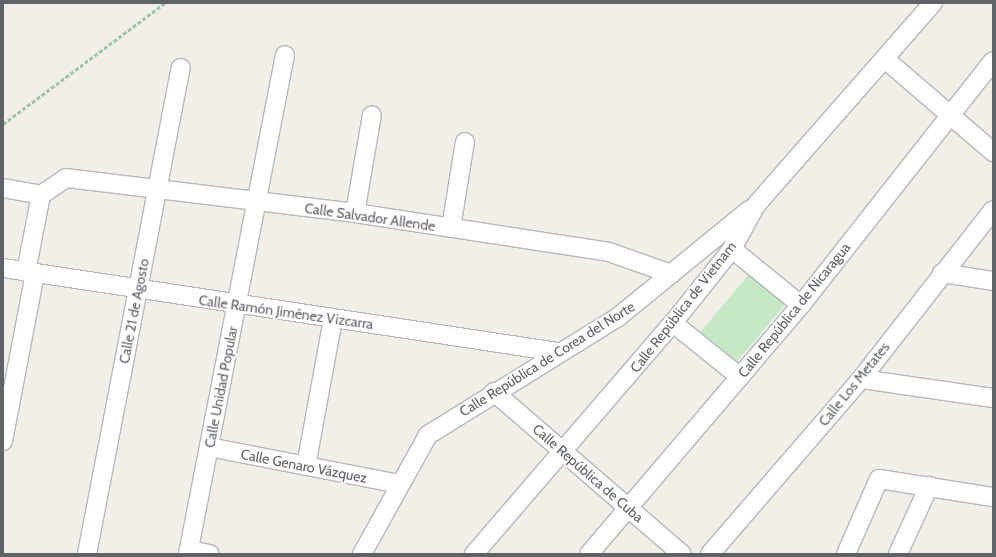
<!DOCTYPE html>
<html>
<head>
<meta charset="utf-8">
<style>
  body { margin:0 }
  #map { position:relative; width:996px; height:557px; overflow:hidden; background:#f1efe8; font-family:Cabin,sans-serif }
  div>[style] { position:absolute }
  [style*='--x'] { left:calc(var(--x)*1px); top:calc(var(--y)*1px); width:calc(var(--w)*1px); rotate:calc(var(--a)*1deg) }
  .green>* { inset:0; background:#c5e8c5; transform-origin:0 0 }
  .path>* { height:2.5px; margin-top:-1.25px; transform-origin:0; background:repeating-linear-gradient(90deg,#9cc7a9 0 4px,transparent 0 6px) }
  .roads { filter:drop-shadow(1px 0 #b5b8bc) drop-shadow(-1px 0 #b5b8bc) drop-shadow(0 1px #b5b8bc) drop-shadow(0 -1px #b5b8bc) }
  .street>* { height:18px; margin:-9px; padding:0 9px; transform-origin:9px; border-radius:9px; background:#fff }
  span { translate:-50% -50%; white-space:nowrap; text-align:center; line-height:1.15; -webkit-text-stroke:3.5px #fff; paint-order:stroke }
  .street-label { font-size:14px; color:#5f6368 }
  .frame { position:absolute; inset:0; border:4px solid #5f6368; pointer-events:none }
</style>
</head>
<body>
<div id="map">
  <div class="green">
    <i style="left:750px;top:273px;width:47px;height:77px;rotate:40deg"></i>
  </div>
  <div class="path">
    <i style="--x:3;--y:124;--w:202;--a:-36.8"></i>
  </div>
  <div class="roads">
    <div class="street">
      <i style="--x:885;--y:59;--w:143;--a:40.7"></i>
      <i style="--x:3;--y:188;--w:39;--a:10"></i>
      <i style="--x:355;--y:213;--w:99;--a:-80.2"></i>
      <i style="--x:451;--y:228;--w:87;--a:-80.8"></i>
      <i style="--x:732;--y:249;--w:89;--a:39.1"></i>
      <i style="--x:3;--y:268;--w:561;--a:8.61"></i>
      <i style="--x:26;--y:272;--w:78;--a:-79"></i>
      <i style="--x:41;--y:195;--w:30;--a:-34"></i>
      <i style="--x:66;--y:178;--w:291;--a:6.9"></i>
      <i style="--x:355;--y:213;--w:257;--a:8.7"></i>
      <i style="--x:609;--y:252;--w:66;--a:19.5"></i>
      <i style="--x:942;--y:273;--w:52;--a:8.9"></i>
      <i style="--x:673;--y:323;--w:86;--a:38.9"></i>
      <i style="--x:861;--y:379;--w:133;--a:8.2"></i>
      <i style="--x:494;--y:392;--w:248;--a:40.8"></i>
      <i style="--x:3;--y:441;--w:171;--a:-79.2"></i>
      <i style="--x:209;--y:447;--w:194;--a:11"></i>
      <i style="--x:306;--y:466;--w:149;--a:-79.6"></i>
      <i style="--x:189;--y:550;--w:21;--a:11"></i>
      <i style="--x:87;--y:554;--w:495;--a:-79.1"></i>
      <i style="--x:188;--y:554;--w:508;--a:-79"></i>
      <i style="--x:362;--y:554;--w:136;--a:-61"></i>
      <i style="--x:428;--y:435;--w:224;--a:-31.8"></i>
      <i style="--x:618;--y:317;--w:169;--a:-39.2"></i>
      <i style="--x:474;--y:554;--w:305;--a:-49.3"></i>
      <i style="--x:673;--y:323;--w:95;--a:-51.4"></i>
      <i style="--x:732;--y:249;--w:50;--a:-61.4"></i>
      <i style="--x:756;--y:205;--w:269;--a:-48.8"></i>
      <i style="--x:589;--y:554;--w:327;--a:-49.6"></i>
      <i style="--x:801;--y:305;--w:310;--a:-51.8"></i>
      <i style="--x:710;--y:554;--w:231;--a:-49.2"></i>
      <i style="--x:861;--y:379;--w:214;--a:-52"></i>
      <i style="--x:846;--y:554;--w:82;--a:-66.3"></i>
      <i style="--x:879;--y:479;--w:115;--a:9"></i>
      <i style="--x:898;--y:554;--w:75;--a:-65.5"></i>
    </div>
  </div>
  <div class="street-label">
    <span style="left:370px;top:217px;rotate:8deg">Calle Salvador Allende</span>
    <span style="left:683px;top:307px;rotate:-52deg">Calle República de Vietnam</span>
    <span style="left:794px;top:310px;rotate:-51deg">Calle República de Nicaragua</span>
    <span style="left:134px;top:311px;rotate:-79deg">Calle 21 de Agosto</span>
    <span style="left:286px;top:312px;rotate:8deg">Calle Ramón Jiménez Vizcarra</span>
    <span style="left:547px;top:359px;rotate:-32deg">Calle República de Corea del Norte</span>
    <span style="left:854px;top:384px;rotate:-51deg">Calle Los Metates</span>
    <span style="left:221px;top:387px;rotate:-79deg">Calle Unidad Popular</span>
    <span style="left:304px;top:466px;rotate:11deg">Calle Genaro Vázquez</span>
    <span style="left:588px;top:473px;rotate:41deg">Calle República de Cuba</span>
  </div>
  <div class="frame"></div>
</div>
</body>
</html>
